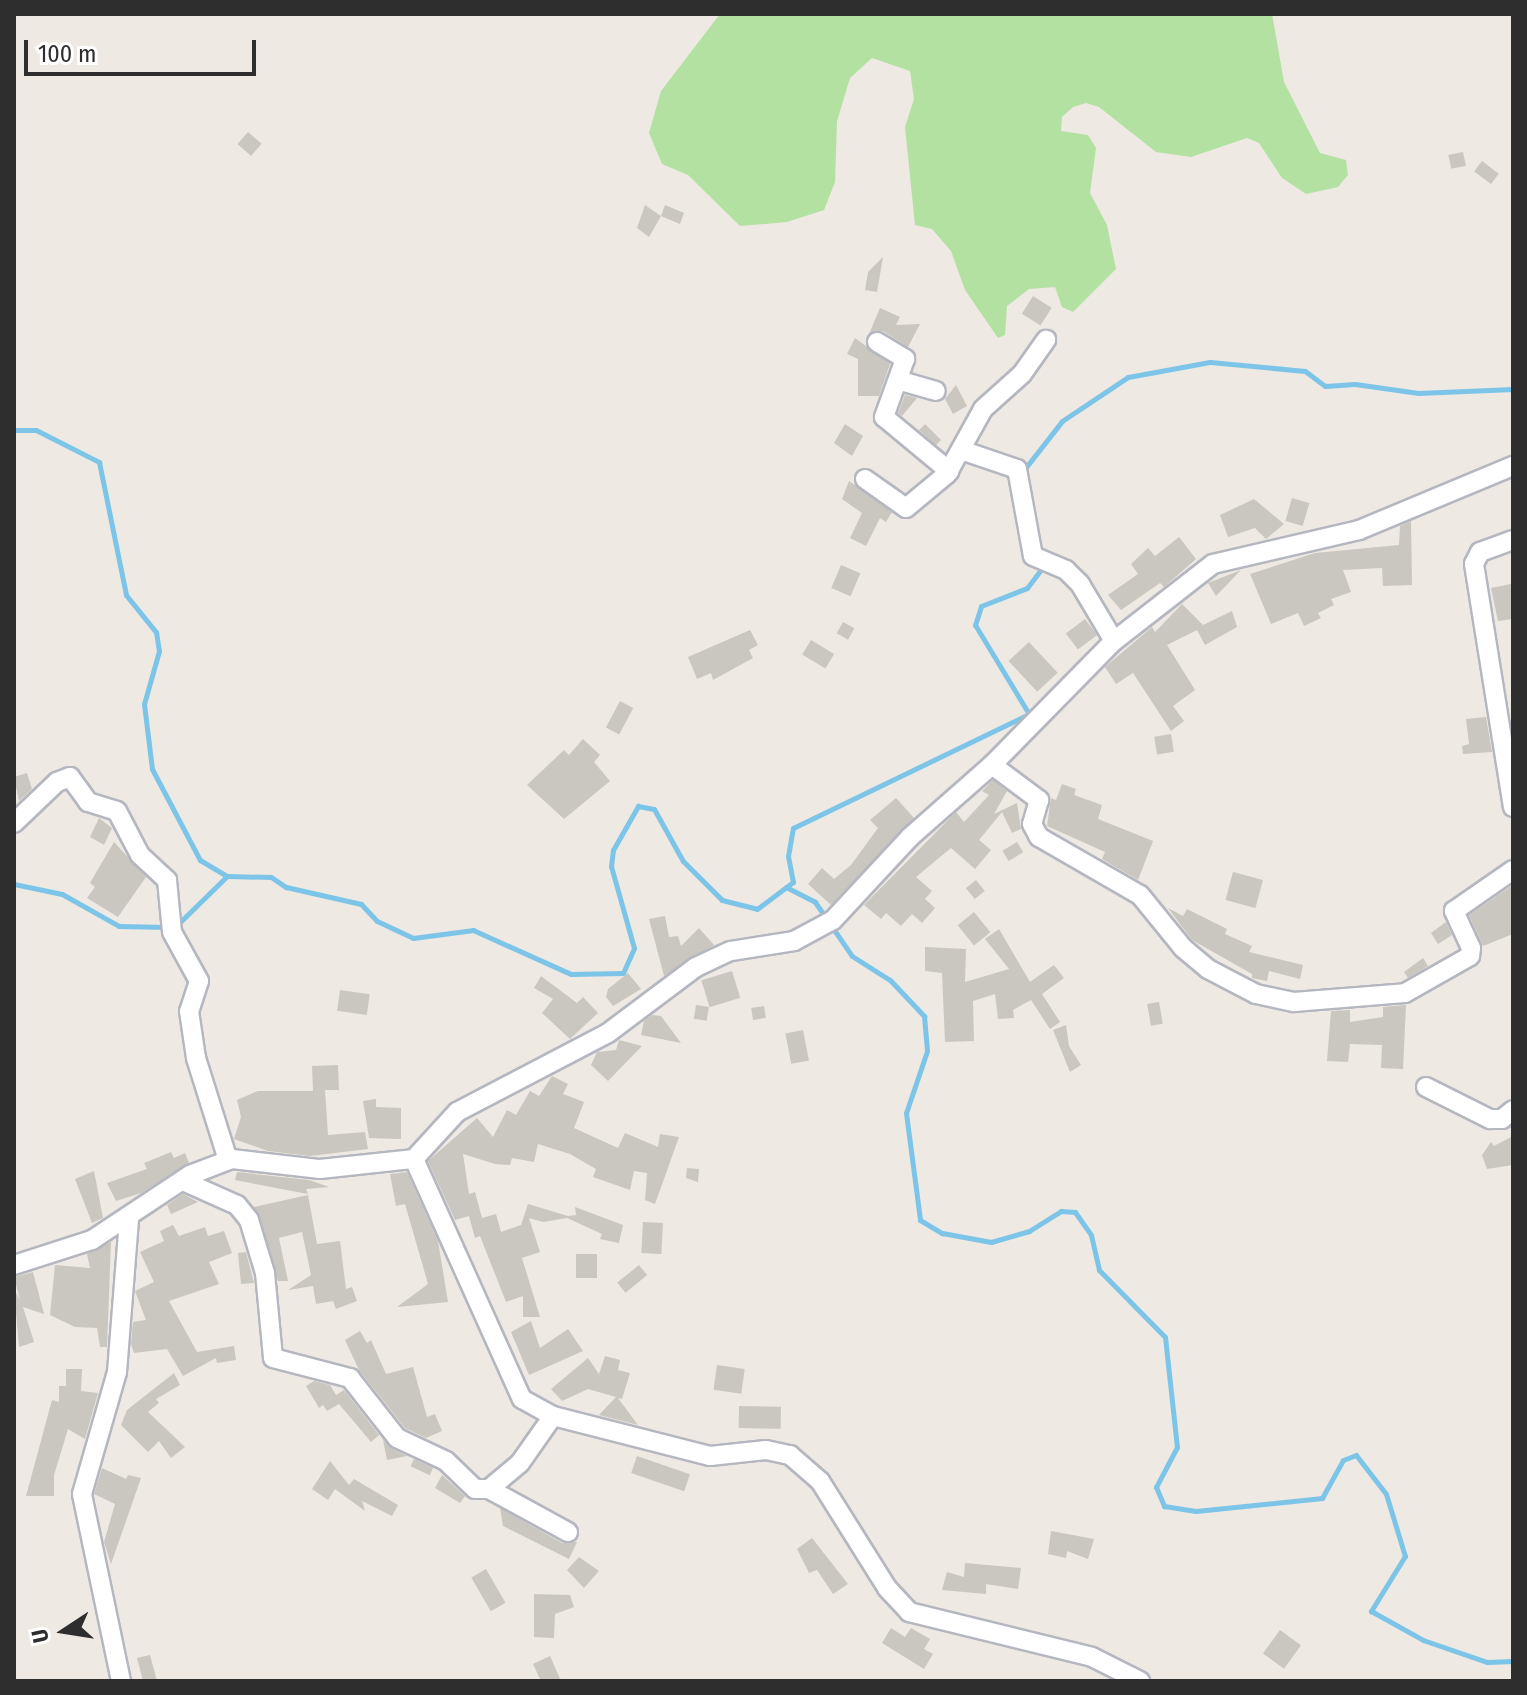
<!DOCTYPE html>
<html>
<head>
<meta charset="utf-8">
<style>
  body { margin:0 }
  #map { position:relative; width:1527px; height:1695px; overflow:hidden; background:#eee9e2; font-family:"Fira Sans Condensed",sans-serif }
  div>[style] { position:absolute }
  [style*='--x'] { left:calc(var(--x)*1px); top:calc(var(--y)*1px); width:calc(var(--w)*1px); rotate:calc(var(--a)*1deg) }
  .green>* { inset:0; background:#b3e1a2 }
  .stream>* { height:5px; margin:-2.5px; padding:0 2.5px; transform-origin:2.5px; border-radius:2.5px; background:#7cc5e9 }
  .building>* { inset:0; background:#cac7c0; transform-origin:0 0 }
  .roads { filter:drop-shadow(2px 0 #b5b7c0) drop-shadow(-2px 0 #b5b7c0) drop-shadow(0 2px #b5b7c0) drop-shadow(0 -2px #b5b7c0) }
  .street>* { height:18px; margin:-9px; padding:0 9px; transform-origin:9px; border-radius:9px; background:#fff }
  span { translate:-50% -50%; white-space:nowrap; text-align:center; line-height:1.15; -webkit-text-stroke:6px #fff; paint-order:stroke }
  .frame { position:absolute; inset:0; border:16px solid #2e2e2e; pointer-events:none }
  .north { position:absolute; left:24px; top:1591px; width:80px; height:80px; -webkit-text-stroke:6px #fff; paint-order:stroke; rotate:258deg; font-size:22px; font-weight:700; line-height:32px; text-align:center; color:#2e2e2e }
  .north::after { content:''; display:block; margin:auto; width:28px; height:36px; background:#2e2e2e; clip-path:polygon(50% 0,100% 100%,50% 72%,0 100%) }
  .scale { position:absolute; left:24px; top:40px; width:232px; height:36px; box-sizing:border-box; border:4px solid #2e2e2e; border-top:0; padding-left:10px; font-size:24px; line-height:28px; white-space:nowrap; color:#2e2e2e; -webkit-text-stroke:6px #fff; paint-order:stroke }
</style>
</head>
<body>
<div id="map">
  <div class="green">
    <i style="clip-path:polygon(720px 14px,1272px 14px,1284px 82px,1320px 153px,1346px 160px,1348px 175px,1338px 187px,1306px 194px,1282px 178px,1259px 143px,1247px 138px,1191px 157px,1156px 152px,1099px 107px,1086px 103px,1073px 107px,1062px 117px,1061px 131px,1088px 135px,1096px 148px,1090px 193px,1107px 225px,1116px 269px,1073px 312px,1062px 307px,1055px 287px,1029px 289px,1007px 306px,1005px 335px,998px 338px,965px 290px,951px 251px,932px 229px,915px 225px,905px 127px,914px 99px,910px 71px,872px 58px,850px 78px,837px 121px,835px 182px,824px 210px,787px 222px,740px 226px,688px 175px,662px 164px,649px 133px,661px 91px)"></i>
  </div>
  <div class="stream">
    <i style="--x:14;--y:430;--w:22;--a:0"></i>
    <i style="--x:36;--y:430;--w:71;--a:26.9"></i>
    <i style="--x:99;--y:462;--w:136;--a:78.5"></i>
    <i style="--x:126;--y:595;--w:48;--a:51"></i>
    <i style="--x:156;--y:632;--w:19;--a:81"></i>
    <i style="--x:159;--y:651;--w:55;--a:105.8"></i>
    <i style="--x:144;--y:704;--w:65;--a:83"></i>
    <i style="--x:152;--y:769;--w:103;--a:62.2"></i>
    <i style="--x:200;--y:860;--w:31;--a:31"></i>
    <i style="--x:227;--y:876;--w:44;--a:1.3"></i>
    <i style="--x:271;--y:877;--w:18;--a:34"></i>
    <i style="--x:286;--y:887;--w:77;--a:12.8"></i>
    <i style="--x:361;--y:904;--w:23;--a:47"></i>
    <i style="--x:377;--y:921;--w:40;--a:25"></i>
    <i style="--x:413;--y:938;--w:61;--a:-7.6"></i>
    <i style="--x:473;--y:930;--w:107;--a:24.2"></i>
    <i style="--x:571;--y:974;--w:52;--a:-1.1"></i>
    <i style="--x:623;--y:973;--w:27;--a:-66"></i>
    <i style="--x:634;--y:948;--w:85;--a:-105.7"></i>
    <i style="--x:611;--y:866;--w:16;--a:-83"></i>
    <i style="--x:613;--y:850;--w:51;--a:-60.4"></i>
    <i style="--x:638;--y:806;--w:16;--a:11"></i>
    <i style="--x:654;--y:809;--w:60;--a:60.9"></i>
    <i style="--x:683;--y:861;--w:55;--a:45"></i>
    <i style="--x:722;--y:900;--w:36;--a:14"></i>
    <i style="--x:757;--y:909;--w:45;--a:-36.9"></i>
    <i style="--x:793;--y:882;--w:26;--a:-101"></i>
    <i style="--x:788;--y:856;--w:28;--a:-80"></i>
    <i style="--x:793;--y:828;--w:262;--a:-25.8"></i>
    <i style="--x:1029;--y:714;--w:104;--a:-121.2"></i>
    <i style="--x:975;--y:625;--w:20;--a:-72"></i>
    <i style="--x:981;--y:606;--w:49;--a:-21.4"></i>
    <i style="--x:1027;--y:588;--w:26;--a:-53"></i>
    <i style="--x:1023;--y:471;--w:63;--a:-52"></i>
    <i style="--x:1062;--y:421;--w:79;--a:-33.7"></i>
    <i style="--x:1128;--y:377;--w:83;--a:-10.4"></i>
    <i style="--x:1210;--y:362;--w:95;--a:5.4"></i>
    <i style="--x:1305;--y:371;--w:25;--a:37"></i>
    <i style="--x:1325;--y:386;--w:30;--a:-4"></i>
    <i style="--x:1355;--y:384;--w:64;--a:8.1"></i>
    <i style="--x:1418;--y:393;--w:95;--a:-2.4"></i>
    <i style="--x:14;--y:884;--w:49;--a:11.8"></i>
    <i style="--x:62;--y:894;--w:65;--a:29.3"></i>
    <i style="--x:119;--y:926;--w:48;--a:1.2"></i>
    <i style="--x:786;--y:887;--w:33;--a:27"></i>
    <i style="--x:815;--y:902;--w:65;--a:55.6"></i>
    <i style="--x:852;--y:956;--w:45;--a:32.3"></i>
    <i style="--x:890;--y:980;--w:50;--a:46.6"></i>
    <i style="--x:924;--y:1016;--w:35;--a:85"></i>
    <i style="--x:927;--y:1051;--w:65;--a:108.7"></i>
    <i style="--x:906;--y:1113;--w:108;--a:82.5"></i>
    <i style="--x:920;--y:1220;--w:26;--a:31"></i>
    <i style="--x:942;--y:1233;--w:50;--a:10.4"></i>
    <i style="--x:991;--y:1242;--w:40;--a:-16"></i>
    <i style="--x:1029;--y:1231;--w:38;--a:-32"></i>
    <i style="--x:1061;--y:1211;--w:14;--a:4"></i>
    <i style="--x:1075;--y:1212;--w:28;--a:55"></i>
    <i style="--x:1091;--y:1235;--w:36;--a:77"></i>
    <i style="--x:1099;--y:1270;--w:94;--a:45.4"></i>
    <i style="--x:1165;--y:1337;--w:111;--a:83.8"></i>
    <i style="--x:1177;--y:1447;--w:45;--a:117.7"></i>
    <i style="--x:1156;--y:1487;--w:21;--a:67"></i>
    <i style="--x:1164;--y:1506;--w:32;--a:9"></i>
    <i style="--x:1196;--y:1511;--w:127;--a:-5.9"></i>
    <i style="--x:1322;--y:1498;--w:43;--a:-61.1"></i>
    <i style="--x:1343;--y:1460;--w:14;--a:-21"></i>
    <i style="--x:1356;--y:1455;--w:49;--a:52.4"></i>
    <i style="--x:1386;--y:1494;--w:65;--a:73"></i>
    <i style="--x:1405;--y:1556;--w:65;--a:121.7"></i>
    <i style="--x:1371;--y:1611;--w:60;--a:29.1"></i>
    <i style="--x:1423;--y:1640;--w:68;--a:19"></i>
    <i style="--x:1487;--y:1662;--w:26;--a:-2"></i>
    <i style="--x:177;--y:925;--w:70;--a:-44.4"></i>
  </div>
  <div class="building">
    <i style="left:248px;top:132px;width:18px;height:16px;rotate:41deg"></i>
    <i style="left:1463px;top:152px;width:14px;height:15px;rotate:78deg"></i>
    <i style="left:1482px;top:161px;width:21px;height:13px;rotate:37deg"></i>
    <i style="clip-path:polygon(645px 205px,661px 216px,665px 205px,684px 213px,680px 224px,661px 216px,649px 237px,637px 228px)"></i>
    <i style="clip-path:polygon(883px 257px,877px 292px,865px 290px,868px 272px)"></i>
    <i style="left:1033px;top:296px;width:22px;height:21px;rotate:32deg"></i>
    <i style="clip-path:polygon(880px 308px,900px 317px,896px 325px,920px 324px,908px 347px,883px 331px,869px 334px)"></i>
    <i style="clip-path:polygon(855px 338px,890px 364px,879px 396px,858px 396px,858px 359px,847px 354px)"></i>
    <i style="clip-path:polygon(956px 385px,967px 406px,953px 414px,945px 399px)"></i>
    <i style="clip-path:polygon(905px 395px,917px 398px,902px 416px,898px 413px)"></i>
    <i style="clip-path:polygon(845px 424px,863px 436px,852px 456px,834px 443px)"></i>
    <i style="clip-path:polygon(925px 424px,941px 440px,936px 445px,919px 430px)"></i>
    <i style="clip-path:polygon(849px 481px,892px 512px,886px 522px,880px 518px,866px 546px,850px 538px,862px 513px,842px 499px)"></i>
    <i style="left:1292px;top:498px;width:18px;height:24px;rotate:16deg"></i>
    <i style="clip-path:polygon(1254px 499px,1284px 524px,1266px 539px,1255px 528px,1228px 537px,1220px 515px)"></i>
    <i style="clip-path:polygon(1411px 521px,1412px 585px,1383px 586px,1382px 568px,1343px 570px,1351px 592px,1331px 599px,1334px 605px,1318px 613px,1321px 618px,1304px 626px,1298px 613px,1271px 624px,1250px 574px,1315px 553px,1399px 545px,1400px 526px)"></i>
    <i style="clip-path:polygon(1179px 537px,1196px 559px,1164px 587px,1160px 583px,1121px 610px,1108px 595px,1138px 574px,1131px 564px,1148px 548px,1155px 556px)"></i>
    <i style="left:841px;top:565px;width:21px;height:25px;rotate:23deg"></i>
    <i style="clip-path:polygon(1241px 570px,1216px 596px,1208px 583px)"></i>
    <i style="clip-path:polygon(1511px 584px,1513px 619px,1498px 621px,1491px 588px)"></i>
    <i style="clip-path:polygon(1182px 604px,1203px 625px,1232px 611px,1237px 627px,1205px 645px,1197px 630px,1167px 645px,1195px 690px,1173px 706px,1184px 721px,1171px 731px,1133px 673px,1116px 684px,1105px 667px,1152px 627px,1155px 632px)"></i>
    <i style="left:1085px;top:619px;width:20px;height:24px;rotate:53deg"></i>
    <i style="left:843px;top:622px;width:13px;height:13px;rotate:29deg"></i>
    <i style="clip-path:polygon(750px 630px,758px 645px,749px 650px,753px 658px,713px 680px,711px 673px,697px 679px,688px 657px)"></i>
    <i style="left:811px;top:640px;width:27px;height:17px;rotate:31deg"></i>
    <i style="left:1029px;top:642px;width:42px;height:28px;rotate:47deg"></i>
    <i style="left:620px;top:701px;width:15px;height:30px;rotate:28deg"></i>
    <i style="clip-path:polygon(1486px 717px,1492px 752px,1463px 754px,1462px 746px,1469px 744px,1466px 719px)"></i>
    <i style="left:1171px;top:734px;width:18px;height:17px;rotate:81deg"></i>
    <i style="clip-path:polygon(583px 739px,600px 755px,594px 762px,610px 781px,564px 819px,527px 785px,564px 750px,569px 755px)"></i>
    <i style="clip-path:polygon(27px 773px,32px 789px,19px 801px,14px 777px)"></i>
    <i style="clip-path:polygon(993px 780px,1007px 791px,994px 814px,1017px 803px,1021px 829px,1012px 833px,1002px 812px,979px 840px,991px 850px,975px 869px,951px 848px,916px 877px,932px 891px,925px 899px,935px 908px,922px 923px,912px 914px,901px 926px,886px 913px,881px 919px,864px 905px,956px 812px,964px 822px,989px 795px,982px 791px)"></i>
    <i style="clip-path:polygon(1062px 784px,1076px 789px,1074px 795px,1102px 805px,1098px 819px,1153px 841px,1138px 880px,1102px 859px,1105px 852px,1047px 826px,1051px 798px,1056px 800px)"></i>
    <i style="clip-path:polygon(896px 798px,914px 818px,831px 905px,808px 884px,822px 868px,834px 879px,851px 865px,878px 828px,870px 820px)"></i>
    <i style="clip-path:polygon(99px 818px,112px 828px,104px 845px,90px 837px)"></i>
    <i style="clip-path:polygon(114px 842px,146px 877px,118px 917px,87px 898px,95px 887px,90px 883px)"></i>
    <i style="left:1017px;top:842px;width:12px;height:17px;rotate:59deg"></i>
    <i style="left:1233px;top:872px;width:31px;height:29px;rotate:15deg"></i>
    <i style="left:976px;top:880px;width:14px;height:13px;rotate:51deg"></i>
    <i style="clip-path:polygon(1513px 885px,1513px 934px,1483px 946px,1469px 915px)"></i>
    <i style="clip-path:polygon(1168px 908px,1183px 916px,1187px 909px,1227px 929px,1225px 934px,1252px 946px,1249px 952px,1303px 965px,1300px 979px,1269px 971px,1267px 981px,1252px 978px,1252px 974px,1192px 940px)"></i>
    <i style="left:974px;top:912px;width:26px;height:21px;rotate:51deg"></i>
    <i style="clip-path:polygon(665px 916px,669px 937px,678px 936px,681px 946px,699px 928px,714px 945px,664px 976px,649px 919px)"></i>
    <i style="clip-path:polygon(1446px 922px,1452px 935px,1438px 944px,1431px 933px)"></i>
    <i style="clip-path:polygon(999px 929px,1030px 982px,1054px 965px,1064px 978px,1042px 994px,1060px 1022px,1050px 1029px,1031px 1000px,1013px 1010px,1014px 1018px,998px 1019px,995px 994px,973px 1001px,974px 1041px,945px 1042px,942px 973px,925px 971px,925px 947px,966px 949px,965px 982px,1009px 969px,985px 939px)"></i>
    <i style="clip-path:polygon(1423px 958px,1428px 966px,1408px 978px,1404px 972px)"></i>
    <i style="left:732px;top:971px;width:28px;height:32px;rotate:73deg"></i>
    <i style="clip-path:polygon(628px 973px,641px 989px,613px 1006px,606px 997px,608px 989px)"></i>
    <i style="clip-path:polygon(541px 976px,577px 1003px,583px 997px,598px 1013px,570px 1039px,542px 1013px,553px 999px,534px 988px)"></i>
    <i style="left:340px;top:990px;width:30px;height:21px;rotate:8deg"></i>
    <i style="left:1159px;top:1002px;width:22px;height:12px;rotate:80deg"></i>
    <i style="left:696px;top:1005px;width:13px;height:14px;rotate:9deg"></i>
    <i style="clip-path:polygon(1406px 1005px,1403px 1069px,1381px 1068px,1382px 1045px,1350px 1044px,1348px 1062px,1327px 1061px,1331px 1011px,1350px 1010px,1350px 1022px,1383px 1017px,1383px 1007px)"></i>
    <i style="left:764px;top:1006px;width:12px;height:13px;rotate:81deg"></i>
    <i style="clip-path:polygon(652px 1015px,661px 1016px,681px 1043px,641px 1035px,644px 1021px)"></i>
    <i style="clip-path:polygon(1066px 1025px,1069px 1046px,1081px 1065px,1070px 1072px,1053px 1030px)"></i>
    <i style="left:803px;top:1030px;width:31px;height:18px;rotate:79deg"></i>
    <i style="clip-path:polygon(619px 1040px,642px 1046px,608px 1081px,591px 1065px,597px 1052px,616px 1050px)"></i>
    <i style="clip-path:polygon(338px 1065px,339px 1090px,325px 1090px,328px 1135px,365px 1132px,368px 1149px,310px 1156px,268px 1151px,234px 1139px,241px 1117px,237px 1100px,258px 1091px,313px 1091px,312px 1066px)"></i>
    <i style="clip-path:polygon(552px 1076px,568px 1084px,563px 1094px,584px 1102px,574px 1128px,618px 1148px,625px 1133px,658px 1147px,660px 1134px,679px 1137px,655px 1204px,645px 1200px,647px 1173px,634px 1171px,630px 1190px,593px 1177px,596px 1169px,570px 1154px,538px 1144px,534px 1162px,512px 1158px,510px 1165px,495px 1164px,463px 1154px,469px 1194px,475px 1192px,482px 1218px,496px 1214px,501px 1232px,521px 1225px,528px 1204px,568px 1216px,576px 1215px,575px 1207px,623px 1225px,619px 1243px,600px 1239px,602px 1234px,567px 1218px,543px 1222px,529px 1218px,540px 1252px,522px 1258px,540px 1317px,523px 1317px,523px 1296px,506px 1302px,480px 1236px,475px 1238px,469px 1216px,455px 1220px,428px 1161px,477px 1118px,493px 1137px,507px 1110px,516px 1115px,530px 1091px,539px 1096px)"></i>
    <i style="clip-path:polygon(376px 1099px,376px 1107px,401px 1108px,401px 1139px,369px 1138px,363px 1101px)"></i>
    <i style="clip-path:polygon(1513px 1136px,1513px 1165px,1487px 1169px,1482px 1155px,1491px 1142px,1494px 1146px)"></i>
    <i style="clip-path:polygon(171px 1152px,174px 1158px,185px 1153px,189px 1163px,141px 1193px,116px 1201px,107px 1183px,147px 1169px,144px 1163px)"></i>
    <i style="clip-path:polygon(687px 1168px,699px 1169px,698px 1182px,686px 1178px)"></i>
    <i style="clip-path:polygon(94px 1171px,103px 1218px,92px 1223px,75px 1179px)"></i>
    <i style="clip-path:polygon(237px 1172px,309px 1180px,329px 1187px,306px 1189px,308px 1194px,235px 1180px)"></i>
    <i style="clip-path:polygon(407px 1172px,438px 1241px,448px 1302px,397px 1307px,428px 1284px,405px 1204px,396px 1206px,390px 1174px)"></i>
    <i style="clip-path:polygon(183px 1194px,198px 1202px,171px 1214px,167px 1205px)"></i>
    <i style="clip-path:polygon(308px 1195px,317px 1244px,340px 1241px,346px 1289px,352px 1287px,357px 1301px,336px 1309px,333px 1301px,316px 1304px,313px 1286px,288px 1290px,311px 1275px,302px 1232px,279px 1238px,288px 1281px,278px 1281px,254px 1207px)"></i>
    <i style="left:643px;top:1222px;width:20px;height:31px;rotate:3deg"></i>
    <i style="clip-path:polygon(173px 1225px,179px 1236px,205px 1227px,208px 1236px,224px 1231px,232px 1253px,209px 1262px,219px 1284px,169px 1301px,197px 1352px,234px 1346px,236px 1360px,217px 1363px,216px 1358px,183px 1376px,167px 1349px,134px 1353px,131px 1344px,133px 1322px,146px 1320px,135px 1291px,154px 1282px,140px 1252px,164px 1241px,160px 1231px)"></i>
    <i style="clip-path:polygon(111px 1242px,107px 1347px,100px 1347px,97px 1328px,75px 1327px,50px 1315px,55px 1265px,90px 1268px,87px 1254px)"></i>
    <i style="clip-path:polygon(246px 1252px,254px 1283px,241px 1284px,238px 1253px)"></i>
    <i style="left:576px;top:1254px;width:21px;height:24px"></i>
    <i style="left:639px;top:1265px;width:13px;height:28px;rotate:51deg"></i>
    <i style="clip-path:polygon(33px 1272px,44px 1314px,23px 1307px,34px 1342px,19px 1347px,14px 1289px,20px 1300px,14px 1277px)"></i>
    <i style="clip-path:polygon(531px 1321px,540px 1348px,568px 1329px,583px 1351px,529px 1375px,511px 1332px)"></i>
    <i style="clip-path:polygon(360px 1331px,367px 1343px,371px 1340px,386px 1374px,413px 1367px,427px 1417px,435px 1414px,442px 1431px,426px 1438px,405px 1428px,359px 1370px,345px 1340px)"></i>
    <i style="clip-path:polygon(605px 1356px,620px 1360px,618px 1370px,630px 1373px,622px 1399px,618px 1398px,638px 1425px,599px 1415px,616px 1397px,588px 1389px,562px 1401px,551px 1389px,588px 1358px,599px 1374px)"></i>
    <i style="left:717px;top:1365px;width:28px;height:25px;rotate:8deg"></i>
    <i style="clip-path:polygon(66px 1369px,82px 1369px,81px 1391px,98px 1393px,85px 1439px,68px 1429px,54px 1475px,54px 1496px,26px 1496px,52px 1400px,59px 1402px,59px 1386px,66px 1386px)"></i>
    <i style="clip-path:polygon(174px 1373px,180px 1385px,156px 1399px,159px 1403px,148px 1412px,185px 1447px,171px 1458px,159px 1441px,148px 1452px,121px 1425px,127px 1410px)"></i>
    <i style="clip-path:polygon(314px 1381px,330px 1385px,336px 1395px,344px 1390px,379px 1435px,371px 1442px,339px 1404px,327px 1411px,323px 1405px,319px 1408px,306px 1386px)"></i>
    <i style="left:739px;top:1406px;width:42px;height:22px;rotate:1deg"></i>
    <i style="clip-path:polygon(383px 1440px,391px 1448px,407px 1456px,387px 1460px)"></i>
    <i style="left:637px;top:1456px;width:56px;height:18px;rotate:19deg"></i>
    <i style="left:414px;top:1459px;width:21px;height:8px;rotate:25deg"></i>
    <i style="clip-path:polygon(330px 1461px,349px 1485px,354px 1479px,398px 1505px,392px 1516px,362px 1501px,365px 1511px,335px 1489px,328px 1500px,312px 1489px)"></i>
    <i style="clip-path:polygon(102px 1468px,126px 1479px,128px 1475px,141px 1478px,111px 1564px,104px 1542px,115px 1504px,94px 1494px)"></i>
    <i style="clip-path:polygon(442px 1475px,465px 1496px,460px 1503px,435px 1488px)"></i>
    <i style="clip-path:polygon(500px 1508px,562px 1543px,577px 1542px,569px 1559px,503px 1526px)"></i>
    <i style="clip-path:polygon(1051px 1531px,1094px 1539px,1088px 1559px,1067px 1551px,1066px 1558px,1048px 1554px)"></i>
    <i style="clip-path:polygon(812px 1538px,848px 1584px,833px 1594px,817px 1570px,809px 1573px,797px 1549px)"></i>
    <i style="clip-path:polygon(579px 1557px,599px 1571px,584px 1588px,567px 1570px)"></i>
    <i style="clip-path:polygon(965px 1563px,1021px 1568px,1018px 1589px,986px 1584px,986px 1594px,942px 1590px,947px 1572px,964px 1577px)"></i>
    <i style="left:486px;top:1569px;width:39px;height:17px;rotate:60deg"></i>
    <i style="clip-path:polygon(534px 1594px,570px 1595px,574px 1607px,555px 1614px,554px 1638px,534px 1637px)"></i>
    <i style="clip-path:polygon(891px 1628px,905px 1637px,911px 1628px,930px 1639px,924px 1649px,933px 1654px,924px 1669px,882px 1643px)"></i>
    <i style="left:1280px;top:1630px;width:26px;height:29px;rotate:36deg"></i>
    <i style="clip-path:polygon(150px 1655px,157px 1681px,143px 1681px,137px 1658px)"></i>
    <i style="clip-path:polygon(550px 1656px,561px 1681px,541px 1681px,533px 1664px)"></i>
  </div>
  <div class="roads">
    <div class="street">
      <i style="--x:877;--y:342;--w:33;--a:31"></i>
      <i style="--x:905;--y:359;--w:62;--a:109.9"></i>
      <i style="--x:884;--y:417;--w:85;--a:39.7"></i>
      <i style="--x:901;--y:381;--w:36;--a:16"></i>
      <i style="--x:961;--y:450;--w:59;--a:18.7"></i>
      <i style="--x:1017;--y:469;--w:88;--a:79.6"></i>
      <i style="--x:1033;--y:556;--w:36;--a:23"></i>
      <i style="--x:1066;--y:570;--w:20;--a:45"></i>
      <i style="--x:1080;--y:584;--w:66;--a:59.2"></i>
      <i style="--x:865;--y:479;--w:50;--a:35.3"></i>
      <i style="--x:906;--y:508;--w:53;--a:-39.7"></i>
      <i style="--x:947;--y:474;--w:74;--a:-61"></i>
      <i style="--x:983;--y:409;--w:52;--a:-41.9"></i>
      <i style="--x:1022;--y:374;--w:42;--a:-54.8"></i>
      <i style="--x:1513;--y:540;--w:35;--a:160"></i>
      <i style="--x:1480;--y:552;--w:13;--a:117"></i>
      <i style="--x:1474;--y:564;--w:246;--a:80.9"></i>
      <i style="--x:992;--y:765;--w:59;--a:36.7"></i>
      <i style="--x:1039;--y:800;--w:25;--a:106"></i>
      <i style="--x:1032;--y:824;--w:15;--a:62"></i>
      <i style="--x:1039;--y:837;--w:116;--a:29.9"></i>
      <i style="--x:1140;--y:895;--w:68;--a:50.9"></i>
      <i style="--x:1183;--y:948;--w:33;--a:40"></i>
      <i style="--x:1208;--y:969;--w:54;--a:27.5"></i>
      <i style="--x:1256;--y:994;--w:39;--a:12"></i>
      <i style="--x:1294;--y:1002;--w:111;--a:-4.6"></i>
      <i style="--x:1405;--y:993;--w:75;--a:-29.6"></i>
      <i style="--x:1470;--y:956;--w:8;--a:-83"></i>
      <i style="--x:1471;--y:948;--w:41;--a:-114.7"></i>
      <i style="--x:1454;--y:911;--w:72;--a:-34.8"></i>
      <i style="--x:14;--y:823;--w:59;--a:-43.6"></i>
      <i style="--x:57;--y:782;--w:14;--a:-21"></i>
      <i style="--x:70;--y:777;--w:31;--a:54"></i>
      <i style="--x:88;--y:802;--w:30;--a:17"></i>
      <i style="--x:117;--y:811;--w:50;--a:62.4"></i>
      <i style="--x:140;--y:855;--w:37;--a:43"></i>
      <i style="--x:167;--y:880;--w:52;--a:84.5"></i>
      <i style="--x:172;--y:932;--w:56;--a:61.1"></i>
      <i style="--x:199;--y:981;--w:32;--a:108"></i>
      <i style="--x:189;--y:1011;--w:48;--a:81.5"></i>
      <i style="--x:196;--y:1058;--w:107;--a:72.6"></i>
      <i style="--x:1426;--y:1087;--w:72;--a:26.6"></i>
      <i style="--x:1490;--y:1119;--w:12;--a:0"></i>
      <i style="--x:1502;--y:1119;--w:14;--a:-39"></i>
      <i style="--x:414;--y:1159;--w:263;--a:65.8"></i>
      <i style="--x:522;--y:1399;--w:35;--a:29"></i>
      <i style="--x:553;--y:1416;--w:162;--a:14.3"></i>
      <i style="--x:710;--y:1456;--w:56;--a:-6.1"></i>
      <i style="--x:766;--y:1450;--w:25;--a:12"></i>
      <i style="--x:790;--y:1455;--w:40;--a:41"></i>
      <i style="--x:820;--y:1481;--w:126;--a:57.9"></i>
      <i style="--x:887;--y:1588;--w:33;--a:47"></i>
      <i style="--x:909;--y:1612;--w:188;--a:13.8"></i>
      <i style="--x:1092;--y:1657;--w:54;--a:26.6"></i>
      <i style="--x:183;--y:1181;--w:59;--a:24"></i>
      <i style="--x:237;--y:1205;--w:19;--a:51"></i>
      <i style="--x:249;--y:1220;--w:55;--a:73.2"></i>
      <i style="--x:265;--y:1273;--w:85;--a:84.6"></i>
      <i style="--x:273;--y:1358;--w:80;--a:14.6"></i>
      <i style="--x:350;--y:1378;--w:76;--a:51.9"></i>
      <i style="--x:397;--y:1438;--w:54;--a:25.1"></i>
      <i style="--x:446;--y:1461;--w:40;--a:44"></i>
      <i style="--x:475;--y:1489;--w:14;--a:0"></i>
      <i style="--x:489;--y:1489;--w:40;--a:-40"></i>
      <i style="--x:520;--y:1463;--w:57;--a:-54.9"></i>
      <i style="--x:14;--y:1265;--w:82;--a:-17.8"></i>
      <i style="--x:92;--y:1240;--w:118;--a:-33.6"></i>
      <i style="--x:190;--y:1175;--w:45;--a:-20.9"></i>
      <i style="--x:232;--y:1159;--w:89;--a:6.5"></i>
      <i style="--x:320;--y:1169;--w:95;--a:-6.1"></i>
      <i style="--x:414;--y:1159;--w:64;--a:-47.5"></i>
      <i style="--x:457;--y:1112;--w:170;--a:-27.6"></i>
      <i style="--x:608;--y:1033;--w:110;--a:-36.9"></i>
      <i style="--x:696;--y:967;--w:38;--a:-25"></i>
      <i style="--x:731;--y:951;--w:64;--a:-9"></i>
      <i style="--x:794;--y:941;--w:44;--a:-28.3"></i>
      <i style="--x:833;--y:920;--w:113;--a:-47.1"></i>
      <i style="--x:910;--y:837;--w:109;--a:-41.3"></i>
      <i style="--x:992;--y:765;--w:174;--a:-45.5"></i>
      <i style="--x:1114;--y:641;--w:125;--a:-37.9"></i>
      <i style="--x:1213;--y:564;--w:150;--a:-13.1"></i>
      <i style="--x:1359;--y:530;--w:167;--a:-22.6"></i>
      <i style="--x:489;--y:1489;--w:90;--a:28.6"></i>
      <i style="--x:121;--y:1681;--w:191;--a:-101.8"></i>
      <i style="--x:82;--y:1494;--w:127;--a:-74"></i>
      <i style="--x:117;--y:1372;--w:153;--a:-85.5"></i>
    </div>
  </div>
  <div class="frame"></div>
  <div class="north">U</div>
  <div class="scale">100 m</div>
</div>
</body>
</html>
